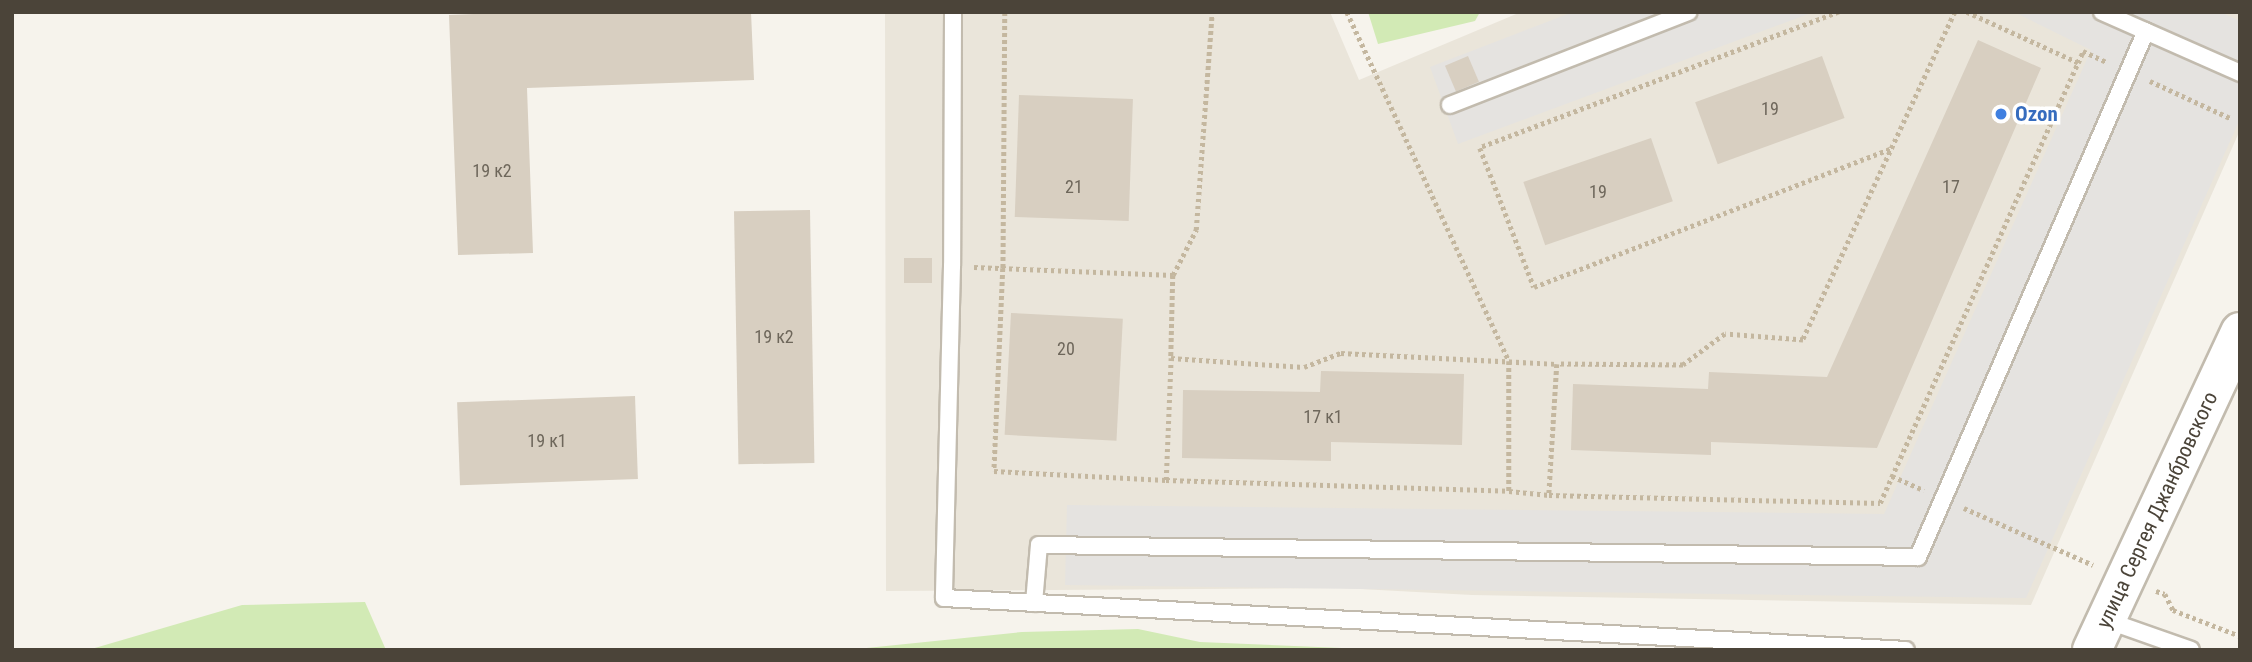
<!DOCTYPE html>
<html>
<head>
<meta charset="utf-8">
<style>
  body { margin:0 }
  #map { position:relative; width:2252px; height:662px; overflow:hidden; background:#f6f3ec; font-family:"Roboto Condensed",sans-serif }
  div>[style] { position:absolute }
  [style*='--x'] { left:calc(var(--x)*1px); top:calc(var(--y)*1px); width:calc(var(--w)*1px); rotate:calc(var(--a)*1deg) }
  .residential>* { inset:0; background:#eae5da }
  .green>* { inset:0; background:#d2eab5 }
  .parking>* { inset:0; background:#e5e3e0 }
  .building>* { inset:0; background:#d8cfc1; transform-origin:0 0 }
  .path>* { height:4.5px; margin-top:-2.25px; transform-origin:0; background:repeating-linear-gradient(90deg,#c4b79f 0 3.5px,transparent 0 7px) }
  .roads { filter:drop-shadow(2px 0 #c2bbae) drop-shadow(-2px 0 #c2bbae) drop-shadow(0 2px #c2bbae) drop-shadow(0 -2px #c2bbae) }
  .service>* { height:16px; margin:-8px; padding:0 8px; transform-origin:8px; border-radius:8px; background:#fff }
  .tertiary>* { height:38px; margin:-19px; padding:0 19px; transform-origin:19px; border-radius:19px; background:#fff }
  .dots>* { width:19px; height:19px; translate:-50% -50%; box-sizing:border-box; border:4px solid #fff; border-radius:50% }
  span { translate:-50% -50%; white-space:nowrap; text-align:center; line-height:1.15; -webkit-text-stroke:7px #fff; paint-order:stroke }
  .number-label { font-size:18px; color:#6e675b }
  .number-label span { -webkit-text-stroke-width:0 }
  .shop-label { font-size:21px; color:#366cbe; font-weight:700 }
  .left { translate:0 -50%; text-align:left }
  .street-label { font-size:21px; color:#4b4439 }
  .frame { position:absolute; inset:0; border:14px solid #4b4439; pointer-events:none }
</style>
</head>
<body>
<div id="map">
  <div class="residential">
    <i style="clip-path:polygon(885px 12px,1330px 12px,1359px 80px,1521px 12px,2240px 12px,2240px 130px,2031px 605px,1472px 595px,1342px 588px,886px 591px)"></i>
  </div>
  <div class="green">
    <i style="clip-path:polygon(1368px 12px,1480px 12px,1475px 21px,1378px 44px)"></i>
    <i style="clip-path:polygon(365px 602px,386px 650px,88px 650px,242px 605px)"></i>
    <i style="clip-path:polygon(1138px 629px,1200px 642px,1390px 650px,847px 650px,1022px 632px)"></i>
  </div>
  <div class="parking">
    <i style="clip-path:polygon(1573px 12px,1814px 12px,1458px 144px,1430px 67px)"></i>
    <i style="clip-path:polygon(2014px 12px,2220px 12px,2240px 21px,2240px 119px,2026px 598px,1065px 585px,1067px 505px,1884px 514px,2091px 50px)"></i>
  </div>
  <div class="building">
    <i style="clip-path:polygon(526px 12px,751px 12px,754px 80px,527px 88px,533px 253px,458px 255px,449px 15px)"></i>
    <i style="clip-path:polygon(1978px 40px,2041px 68px,1877px 448px,1711px 442px,1711px 455px,1571px 450px,1573px 384px,1708px 389px,1709px 372px,1827px 377px)"></i>
    <i style="left:1468px;top:56px;width:28px;height:25px;rotate:67deg"></i>
    <i style="left:1822px;top:56px;width:66px;height:135px;rotate:70deg"></i>
    <i style="left:1019px;top:95px;width:114px;height:122px;rotate:2deg"></i>
    <i style="left:1651px;top:138px;width:67px;height:135px;rotate:71deg"></i>
    <i style="left:810px;top:210px;width:253px;height:76px;rotate:89deg"></i>
    <i style="left:904px;top:258px;width:28px;height:25px"></i>
    <i style="left:1011px;top:313px;width:112px;height:122px;rotate:3deg"></i>
    <i style="clip-path:polygon(1321px 371px,1464px 374px,1462px 445px,1331px 442px,1331px 461px,1182px 458px,1183px 390px,1320px 392px)"></i>
    <i style="left:635px;top:396px;width:83px;height:178px;rotate:88deg"></i>
  </div>
  <div class="path">
    <i style="--x:1005;--y:12;--w:256;--a:90.4"></i>
    <i style="--x:1003;--y:268;--w:203;--a:92.5"></i>
    <i style="--x:994;--y:471;--w:172;--a:3"></i>
    <i style="--x:1166;--y:480;--w:343;--a:1.8"></i>
    <i style="--x:1347;--y:12;--w:385;--a:65.1"></i>
    <i style="--x:1509;--y:361;--w:130;--a:90"></i>
    <i style="--x:1509;--y:491;--w:40;--a:5.7"></i>
    <i style="--x:1839;--y:12;--w:384;--a:159.3"></i>
    <i style="--x:1480;--y:148;--w:149;--a:68.8"></i>
    <i style="--x:1534;--y:287;--w:384;--a:-21.2"></i>
    <i style="--x:1955;--y:12;--w:362;--a:114.9"></i>
    <i style="--x:1803;--y:340;--w:78;--a:-175.6"></i>
    <i style="--x:1725;--y:334;--w:52;--a:143.6"></i>
    <i style="--x:1683;--y:365;--w:126;--a:-179.5"></i>
    <i style="--x:1557;--y:364;--w:131;--a:93.5"></i>
    <i style="--x:1549;--y:495;--w:331;--a:1.4"></i>
    <i style="--x:1880;--y:503;--w:482;--a:-65.8"></i>
    <i style="--x:2078;--y:63;--w:123;--a:-155.5"></i>
    <i style="--x:2078;--y:63;--w:13;--a:-67"></i>
    <i style="--x:2083;--y:51;--w:26;--a:25"></i>
    <i style="--x:2150;--y:81;--w:88;--a:24.8"></i>
    <i style="--x:974;--y:267;--w:199;--a:2.3"></i>
    <i style="--x:1173;--y:275;--w:83;--a:91.4"></i>
    <i style="--x:1171;--y:358;--w:133;--a:3.9"></i>
    <i style="--x:1304;--y:367;--w:40;--a:-21"></i>
    <i style="--x:1341;--y:353;--w:215;--a:2.9"></i>
    <i style="--x:1173;--y:275;--w:51;--a:-62.9"></i>
    <i style="--x:1196;--y:230;--w:219;--a:-85.8"></i>
    <i style="--x:1892;--y:476;--w:35;--a:24"></i>
    <i style="--x:1166;--y:480;--w:122;--a:-87.7"></i>
    <i style="--x:1964;--y:508;--w:141;--a:23.8"></i>
    <i style="--x:2156;--y:591;--w:9;--a:18"></i>
    <i style="--x:2165;--y:594;--w:18;--a:63"></i>
    <i style="--x:2173;--y:610;--w:72;--a:21.2"></i>
  </div>
  <div class="roads">
    <div class="service">
      <i style="--x:953;--y:12;--w:254;--a:90.2"></i>
      <i style="--x:952;--y:266;--w:332;--a:91.4"></i>
      <i style="--x:944;--y:598;--w:963;--a:3.09"></i>
      <i style="--x:2102;--y:12;--w:151;--a:23.8"></i>
      <i style="--x:1450;--y:105;--w:256;--a:-21.3"></i>
      <i style="--x:1034;--y:603;--w:58;--a:-85.1"></i>
      <i style="--x:1039;--y:545;--w:879;--a:0.78"></i>
      <i style="--x:1918;--y:557;--w:573;--a:-66.57"></i>
      <i style="--x:2106;--y:620;--w:90;--a:19.4"></i>
    </div>
    <div class="tertiary">
      <i style="--x:2092;--y:650;--w:351;--a:-65"></i>
    </div>
  </div>
  <div class="dots">
    <i style="left:2001px;top:114px;background:#3f7fe0"></i>
  </div>
  <div class="number-label">
    <span style="left:1770px;top:109px">19</span>
    <span style="left:492px;top:171px">19 к2</span>
    <span style="left:1074px;top:187px">21</span>
    <span style="left:1951px;top:187px">17</span>
    <span style="left:1598px;top:192px">19</span>
    <span style="left:774px;top:337px">19 к2</span>
    <span style="left:1066px;top:349px">20</span>
    <span style="left:1323px;top:417px">17 к1</span>
    <span style="left:547px;top:441px">19 к1</span>
  </div>
  <div class="shop-label">
    <span class="left" style="left:2015px;top:114px">Ozon</span>
  </div>
  <div class="street-label">
    <span style="left:2157px;top:510px;rotate:-65deg">улица Сергея Джанбровского</span>
  </div>
  <div class="frame"></div>
</div>
</body>
</html>
